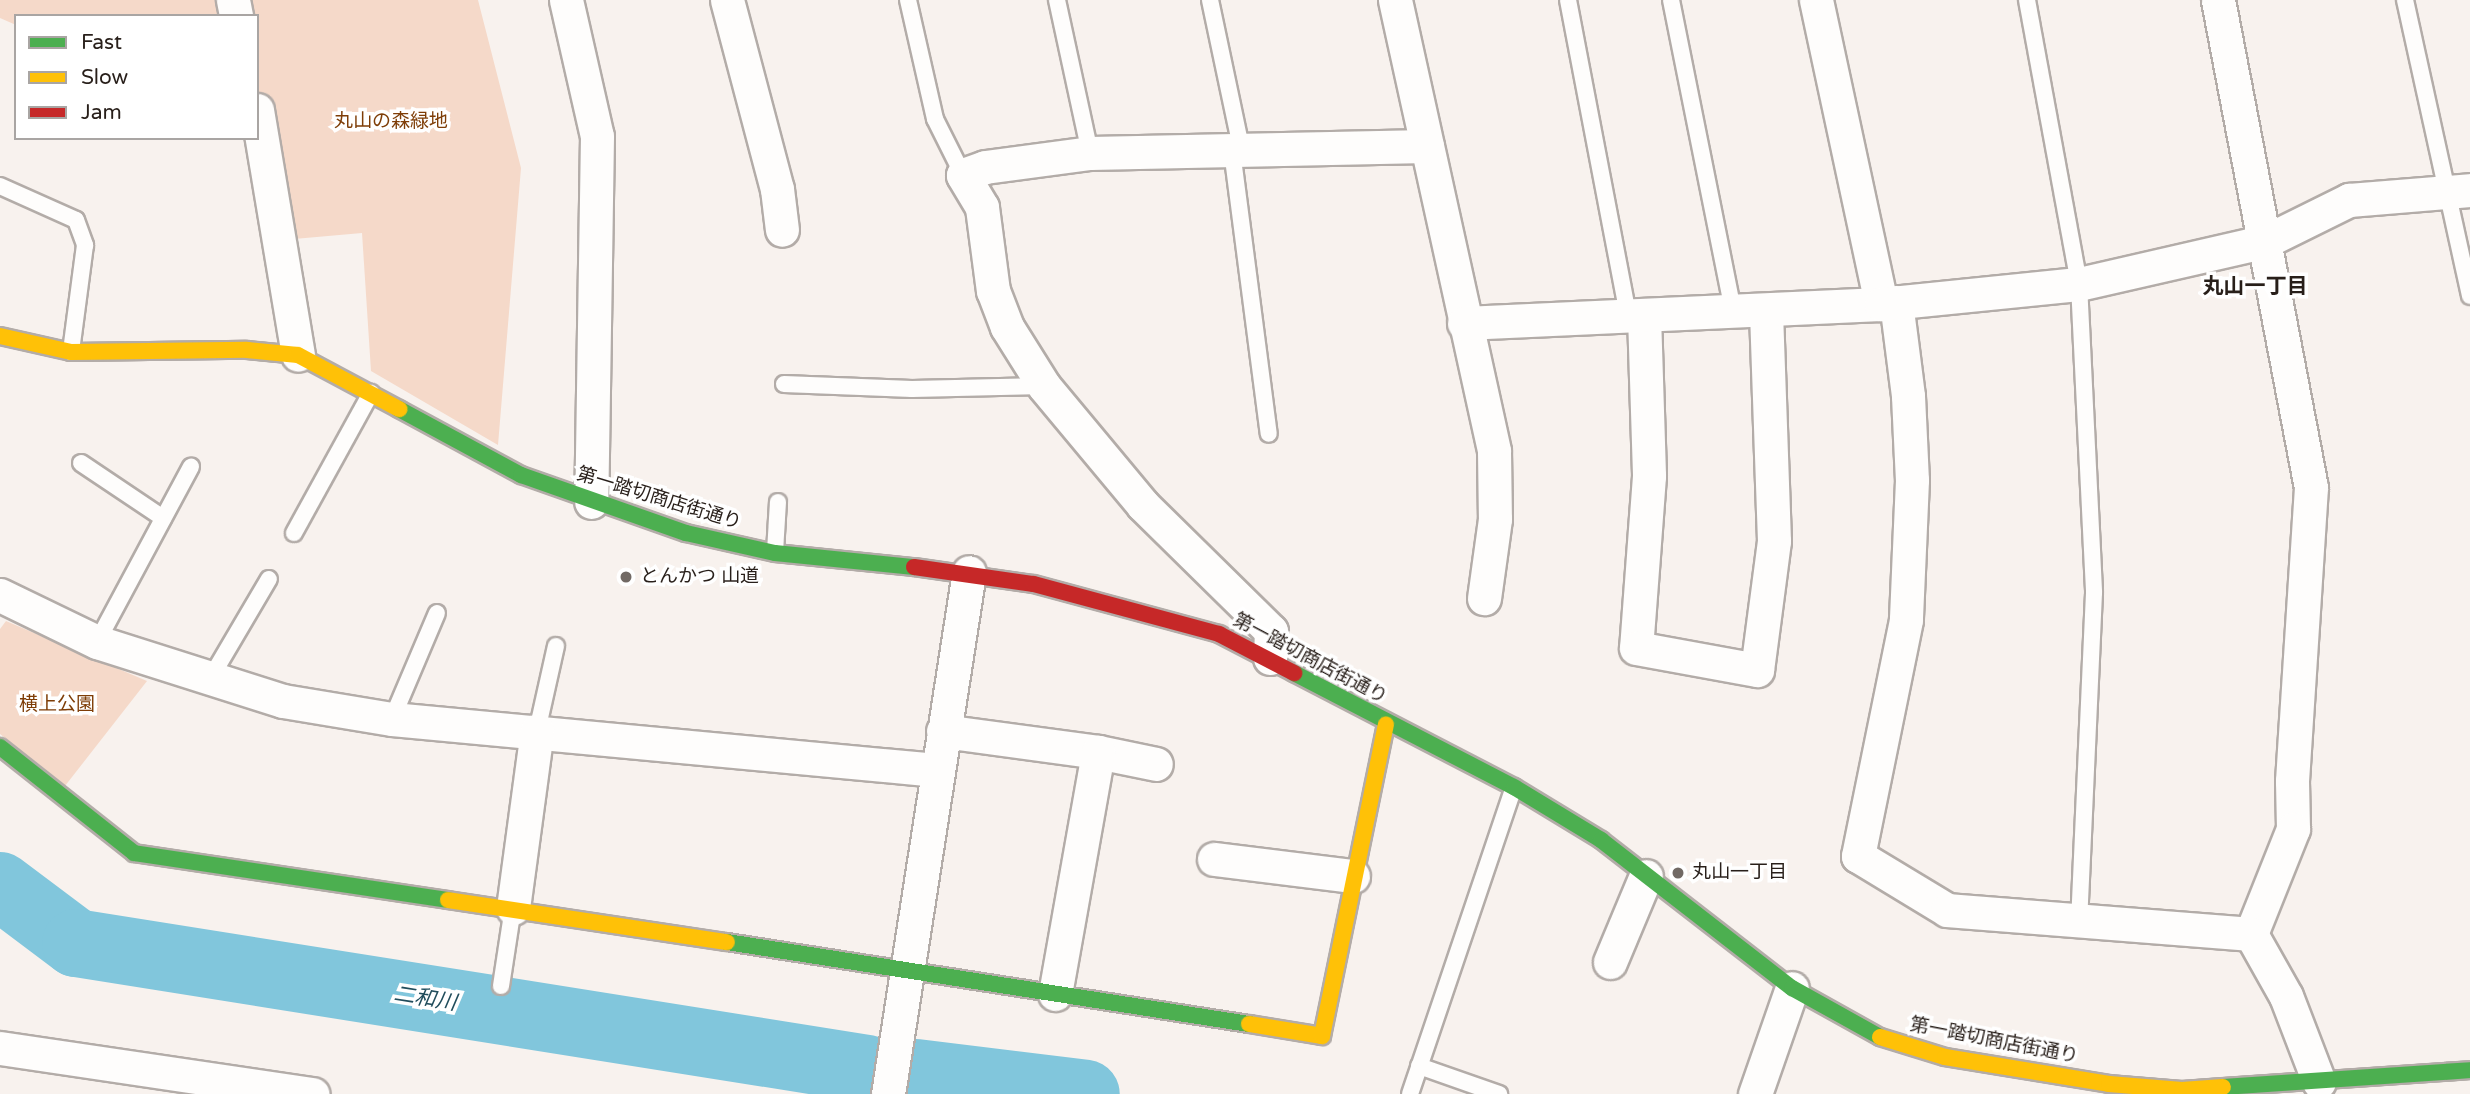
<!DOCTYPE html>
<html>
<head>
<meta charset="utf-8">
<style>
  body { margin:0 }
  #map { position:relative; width:2470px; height:1094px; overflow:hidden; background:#f8f2ee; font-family:"Varela Round","Noto Sans JP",sans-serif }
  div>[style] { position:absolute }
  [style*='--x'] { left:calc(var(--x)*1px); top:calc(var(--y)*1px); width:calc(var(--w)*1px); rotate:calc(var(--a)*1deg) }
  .green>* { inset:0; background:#f5d9c9 }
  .river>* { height:68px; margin:-34px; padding:0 34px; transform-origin:34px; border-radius:34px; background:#81c6dc }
  .roads { filter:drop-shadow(2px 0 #b3aca8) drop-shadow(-2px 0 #b3aca8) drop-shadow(0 2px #b3aca8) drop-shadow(0 -2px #b3aca8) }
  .lane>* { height:16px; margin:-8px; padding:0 8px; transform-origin:8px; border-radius:8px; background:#fefdfc }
  .street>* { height:33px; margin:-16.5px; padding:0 16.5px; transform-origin:16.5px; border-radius:16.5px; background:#fefdfc }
  .fast>* { height:16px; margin:-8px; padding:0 8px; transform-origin:8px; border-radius:8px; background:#4caf50 }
  .slow>* { height:16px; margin:-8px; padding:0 8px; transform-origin:8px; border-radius:8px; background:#ffc107 }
  .jam>* { height:16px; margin:-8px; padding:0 8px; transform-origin:8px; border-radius:8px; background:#c62828 }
  .dots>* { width:19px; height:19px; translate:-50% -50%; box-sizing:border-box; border:4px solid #fff; border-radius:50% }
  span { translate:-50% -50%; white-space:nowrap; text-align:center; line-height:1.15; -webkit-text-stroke:7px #fff; paint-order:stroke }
  .park-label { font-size:19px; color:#7e3d07 }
  .street-label { font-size:19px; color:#281f1a }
  .poi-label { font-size:19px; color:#281f1a }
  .left { translate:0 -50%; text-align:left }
  .neighbourhood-label { font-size:21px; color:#281f1a; font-weight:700 }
  .water-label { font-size:21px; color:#214d5c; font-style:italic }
  .legend { position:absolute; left:14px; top:14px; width:245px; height:126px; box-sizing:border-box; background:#fff; border:2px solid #a9a5a3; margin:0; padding:9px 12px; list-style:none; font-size:21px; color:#281f1a }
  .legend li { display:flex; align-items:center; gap:14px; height:35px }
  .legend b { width:35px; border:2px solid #a9a5a3 }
</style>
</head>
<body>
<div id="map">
  <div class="green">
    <i style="clip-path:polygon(0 0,478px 0,521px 168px,498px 445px,371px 371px,362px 233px,294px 239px,280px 146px,257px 135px,257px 16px,16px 16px,16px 25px,0 18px)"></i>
    <i style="clip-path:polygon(6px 621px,147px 681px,65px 786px,0 734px,0 629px)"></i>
  </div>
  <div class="river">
    <i style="--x:0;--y:886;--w:95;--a:36.9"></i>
    <i style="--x:76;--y:943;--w:802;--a:9.04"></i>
    <i style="--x:916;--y:1073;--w:171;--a:7"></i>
  </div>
  <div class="roads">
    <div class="lane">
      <i style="--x:908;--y:0;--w:122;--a:77.2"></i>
      <i style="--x:935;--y:119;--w:63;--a:63.4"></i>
      <i style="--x:1057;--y:0;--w:157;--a:77.8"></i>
      <i style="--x:1210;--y:0;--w:155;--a:78.1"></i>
      <i style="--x:1568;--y:0;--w:322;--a:79.2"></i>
      <i style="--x:1671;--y:0;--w:317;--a:78.7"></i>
      <i style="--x:2027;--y:0;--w:289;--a:79.6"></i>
      <i style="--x:2079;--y:284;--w:309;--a:87.2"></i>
      <i style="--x:2094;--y:593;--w:326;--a:92.6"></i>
      <i style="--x:2405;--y:0;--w:303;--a:77.6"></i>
      <i style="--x:1232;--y:151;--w:285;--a:82.6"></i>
      <i style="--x:0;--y:186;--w:83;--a:24.1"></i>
      <i style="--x:76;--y:220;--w:27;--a:70"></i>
      <i style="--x:85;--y:245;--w:108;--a:97.5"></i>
      <i style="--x:784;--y:384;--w:128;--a:2.2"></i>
      <i style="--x:912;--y:389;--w:132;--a:-1.3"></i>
      <i style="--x:81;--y:463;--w:99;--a:33.9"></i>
      <i style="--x:294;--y:533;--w:160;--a:-61.2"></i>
      <i style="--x:775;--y:552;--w:50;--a:-86.6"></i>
      <i style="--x:97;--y:642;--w:199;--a:-61.8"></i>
      <i style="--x:210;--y:679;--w:116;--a:-59.5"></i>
      <i style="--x:392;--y:719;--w:115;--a:-67"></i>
      <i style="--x:537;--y:731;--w:87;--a:-77.4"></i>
      <i style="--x:501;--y:986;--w:79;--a:-81.3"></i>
      <i style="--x:1419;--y:1066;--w:85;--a:19.3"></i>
      <i style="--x:1410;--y:1094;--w:324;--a:-71.3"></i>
    </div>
    <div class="street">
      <i style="--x:233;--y:0;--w:16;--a:79"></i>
      <i style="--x:566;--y:0;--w:139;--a:77.2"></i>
      <i style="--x:597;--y:136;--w:366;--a:90.9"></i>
      <i style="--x:727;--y:0;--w:196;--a:75.2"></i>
      <i style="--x:777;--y:189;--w:41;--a:83"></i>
      <i style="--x:1395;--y:0;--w:462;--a:77.6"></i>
      <i style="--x:1494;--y:451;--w:68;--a:89.2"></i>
      <i style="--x:1495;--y:519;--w:80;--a:97.9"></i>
      <i style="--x:1816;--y:0;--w:311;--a:77.9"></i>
      <i style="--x:2218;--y:0;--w:496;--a:79.2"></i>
      <i style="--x:2311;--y:487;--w:295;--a:93.7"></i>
      <i style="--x:2292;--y:781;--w:48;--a:88.8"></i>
      <i style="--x:2293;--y:829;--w:113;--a:111.8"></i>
      <i style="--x:257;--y:110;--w:248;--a:80.5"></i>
      <i style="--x:1896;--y:302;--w:95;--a:82.7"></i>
      <i style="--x:1908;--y:396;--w:84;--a:87.3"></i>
      <i style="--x:1912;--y:480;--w:140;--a:92.5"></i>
      <i style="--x:1906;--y:620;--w:241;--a:101.5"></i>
      <i style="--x:1858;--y:856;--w:104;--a:31.2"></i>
      <i style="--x:1947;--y:910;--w:305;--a:4.5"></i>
      <i style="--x:2251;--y:934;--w:71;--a:60.6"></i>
      <i style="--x:2286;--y:996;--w:92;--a:69"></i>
      <i style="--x:1644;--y:315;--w:161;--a:88.2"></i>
      <i style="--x:1649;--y:476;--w:172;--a:94.3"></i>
      <i style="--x:1636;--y:648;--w:123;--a:10.3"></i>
      <i style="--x:1757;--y:670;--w:130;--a:-82.5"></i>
      <i style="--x:1774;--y:541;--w:231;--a:-92"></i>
      <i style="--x:1464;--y:323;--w:417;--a:-2.6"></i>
      <i style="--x:1881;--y:304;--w:199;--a:-5.8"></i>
      <i style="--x:2079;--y:284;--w:192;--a:-12.9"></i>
      <i style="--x:2266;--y:241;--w:93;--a:-26.3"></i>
      <i style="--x:2349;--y:200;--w:121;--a:-4.7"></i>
      <i style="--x:0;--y:595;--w:108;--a:25.9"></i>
      <i style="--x:97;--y:642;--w:195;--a:17.6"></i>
      <i style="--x:283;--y:701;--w:110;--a:9.4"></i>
      <i style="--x:392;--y:719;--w:547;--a:5.35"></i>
      <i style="--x:1270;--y:658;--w:27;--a:-88"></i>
      <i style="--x:1271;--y:631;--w:180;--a:-135.5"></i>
      <i style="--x:1143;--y:505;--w:155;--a:-129.8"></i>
      <i style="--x:1044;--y:386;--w:70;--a:-122.1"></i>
      <i style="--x:1007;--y:327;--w:39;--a:-111"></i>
      <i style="--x:993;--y:291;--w:85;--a:-97.5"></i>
      <i style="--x:982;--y:207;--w:37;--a:-121"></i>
      <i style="--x:963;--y:175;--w:23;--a:-20"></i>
      <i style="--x:985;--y:167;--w:106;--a:-7.6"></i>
      <i style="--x:1090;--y:153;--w:337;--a:-1.2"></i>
      <i style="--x:943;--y:731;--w:156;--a:7.7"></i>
      <i style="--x:1098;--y:752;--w:59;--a:11.7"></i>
      <i style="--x:1214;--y:859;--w:140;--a:7"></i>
      <i style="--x:513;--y:908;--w:179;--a:-82.3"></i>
      <i style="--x:1610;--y:962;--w:93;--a:-67.3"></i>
      <i style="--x:1055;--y:994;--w:246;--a:-79.9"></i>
      <i style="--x:0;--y:1048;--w:316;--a:8.4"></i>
      <i style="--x:888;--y:1094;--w:528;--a:-81.18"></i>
      <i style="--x:1755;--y:1094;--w:112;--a:-70.8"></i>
    </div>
    <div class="fast">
      <i style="--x:399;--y:409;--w:139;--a:28.4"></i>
      <i style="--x:521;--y:475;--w:175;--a:19.4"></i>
      <i style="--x:686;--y:533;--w:91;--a:12.7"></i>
      <i style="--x:775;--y:553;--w:140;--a:5.8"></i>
      <i style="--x:1294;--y:673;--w:248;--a:27.4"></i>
      <i style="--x:1514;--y:787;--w:102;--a:31.3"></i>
      <i style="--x:1601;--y:840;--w:242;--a:37.8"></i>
      <i style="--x:1792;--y:988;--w:101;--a:29.1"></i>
      <i style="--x:0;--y:747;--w:171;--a:38.3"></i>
      <i style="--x:134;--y:853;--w:317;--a:8.5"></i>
      <i style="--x:727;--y:942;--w:528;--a:8.93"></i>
      <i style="--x:2223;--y:1087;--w:248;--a:-3.9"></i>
    </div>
    <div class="slow">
      <i style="--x:0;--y:336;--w:73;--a:12.7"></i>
      <i style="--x:71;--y:352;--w:176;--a:-0.7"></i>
      <i style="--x:247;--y:350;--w:51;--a:5.6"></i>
      <i style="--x:298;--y:355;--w:115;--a:28.1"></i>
      <i style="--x:448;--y:900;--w:282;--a:8.6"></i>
      <i style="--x:1249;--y:1024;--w:74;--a:9.3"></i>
      <i style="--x:1322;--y:1036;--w:318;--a:-78.4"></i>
      <i style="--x:1880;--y:1037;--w:68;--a:17.1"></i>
      <i style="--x:1945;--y:1057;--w:166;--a:9.3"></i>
      <i style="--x:2109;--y:1084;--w:73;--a:4.7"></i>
      <i style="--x:2182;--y:1090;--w:41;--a:-4.2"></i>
    </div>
    <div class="jam">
      <i style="--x:914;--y:567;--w:121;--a:8.1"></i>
      <i style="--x:1034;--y:584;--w:192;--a:15.1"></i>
      <i style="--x:1219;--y:634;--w:85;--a:27.5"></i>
    </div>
  </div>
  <div class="dots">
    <i style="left:626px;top:577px;background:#716964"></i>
    <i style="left:1678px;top:873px;background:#716964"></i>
  </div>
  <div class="park-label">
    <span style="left:391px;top:122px">丸山の森緑地</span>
    <span style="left:57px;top:705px">横上公園</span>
  </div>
  <div class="street-label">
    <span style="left:659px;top:499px;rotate:17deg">第一踏切商店街通り</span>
    <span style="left:1310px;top:659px;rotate:28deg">第一踏切商店街通り</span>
    <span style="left:1994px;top:1041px;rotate:11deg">第一踏切商店街通り</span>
  </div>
  <div class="poi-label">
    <span class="left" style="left:640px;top:577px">とんかつ 山道</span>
    <span class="left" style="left:1692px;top:873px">丸山一丁目</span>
  </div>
  <div class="neighbourhood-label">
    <span style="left:2255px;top:287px">丸山一丁目</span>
  </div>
  <div class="water-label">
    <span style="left:425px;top:999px;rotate:9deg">二和川</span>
  </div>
  <ul class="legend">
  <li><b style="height:9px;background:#4caf50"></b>Fast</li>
  <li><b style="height:9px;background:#ffc107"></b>Slow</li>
  <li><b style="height:9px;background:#c62828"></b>Jam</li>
  </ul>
</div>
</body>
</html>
